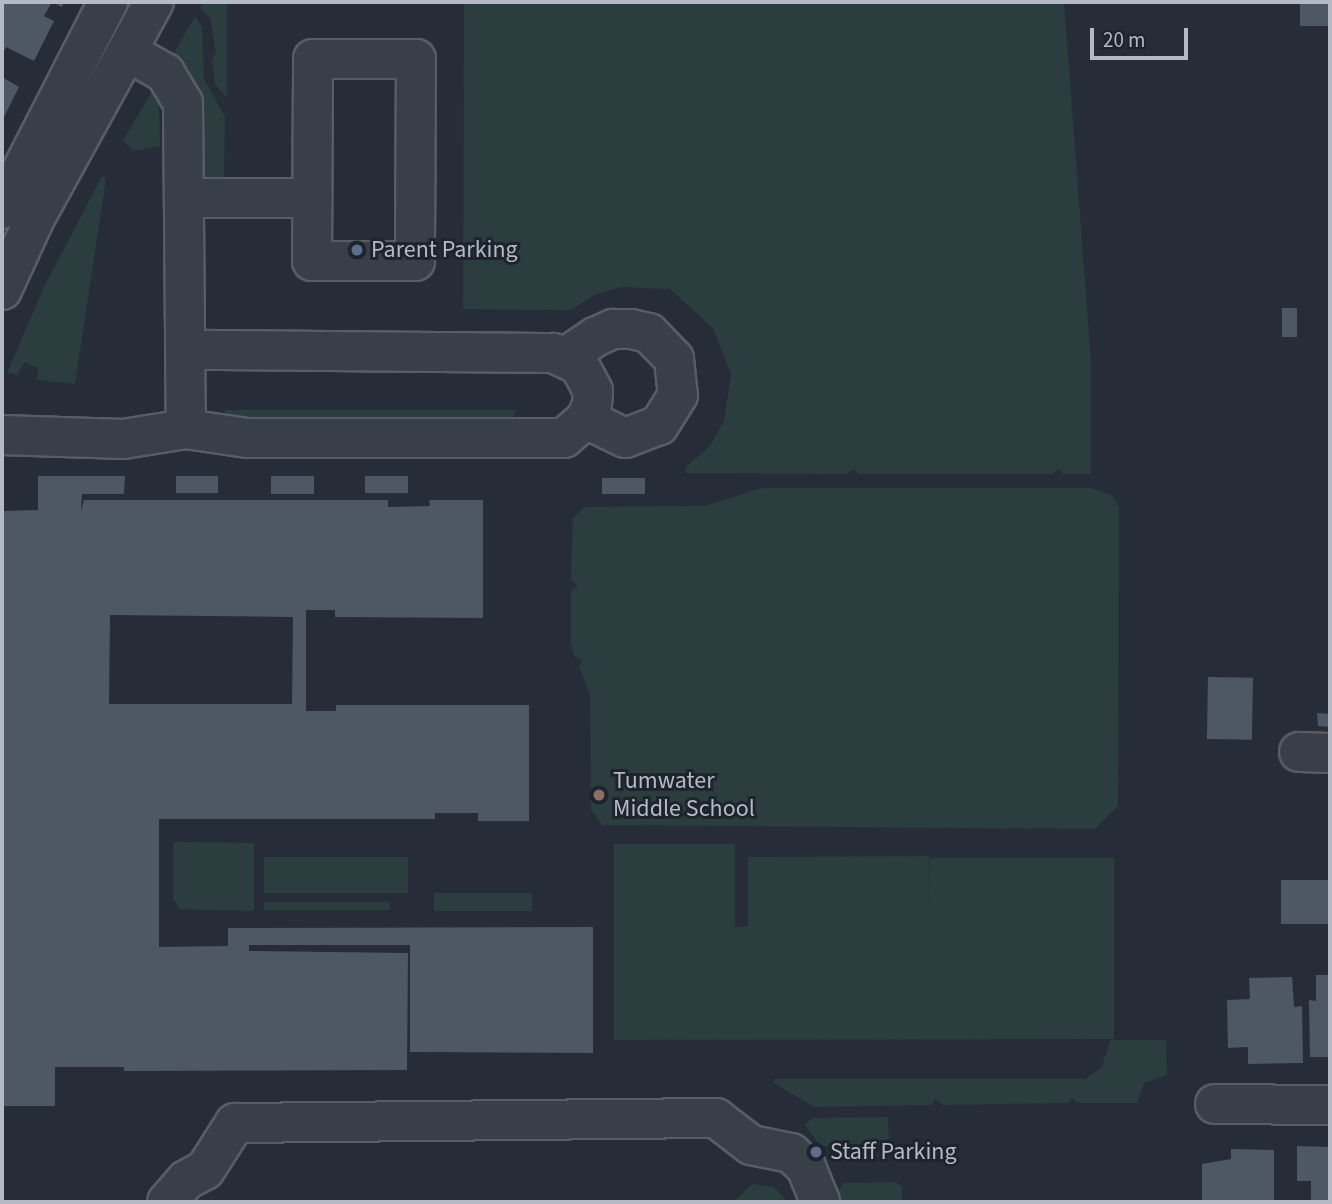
<!DOCTYPE html>
<html>
<head>
<meta charset="utf-8">
<style>
  body { margin:0 }
  #map { position:relative; width:1332px; height:1204px; overflow:hidden; background:#262d39; font-family:"Source Sans 3",sans-serif }
  div>[style] { position:absolute }
  [style*='--x'] { left:calc(var(--x)*1px); top:calc(var(--y)*1px); width:calc(var(--w)*1px); rotate:calc(var(--a)*1deg) }
  .green>* { inset:0; background:#2b3d3e; transform-origin:0 0 }
  .building>* { inset:0; background:#4e5764; transform-origin:0 0 }
  .roads { filter:drop-shadow(2px 0 #575d67) drop-shadow(-2px 0 #575d67) drop-shadow(0 2px #575d67) drop-shadow(0 -2px #575d67) }
  .minor>* { height:38px; margin:-19px; padding:0 19px; transform-origin:19px; border-radius:19px; background:#393f49 }
  .dots>* { width:19px; height:19px; translate:-50% -50%; box-sizing:border-box; border:4px solid #1e242e; border-radius:50% }
  span { translate:-50% -50%; white-space:nowrap; text-align:center; line-height:1.15; -webkit-text-stroke:6px #1e242e; paint-order:stroke }
  .poi-label { font-size:24px; color:#b4bac5 }
  .left { translate:0 -50%; text-align:left }
  .frame { position:absolute; inset:0; border:4px solid #b4bac5; pointer-events:none }
  .scale { position:absolute; left:1090px; top:28px; width:98px; height:32px; box-sizing:border-box; border:4px solid #b4bac5; border-top:0; padding-left:9px; font-size:21px; line-height:24px; white-space:nowrap; color:#b4bac5; -webkit-text-stroke:5px #1e242e; paint-order:stroke }
</style>
</head>
<body>
<div id="map">
  <div class="green">
    <i style="clip-path:polygon(204px 2px,227px 2px,227px 98px,215px 84px,212px 59px,216px 53px,210px 18px,200px 8px)"></i>
    <i style="clip-path:polygon(464px 2px,1064px 2px,1091px 361px,1091px 474px,1063px 474px,1059px 469px,1052px 474px,858px 474px,854px 469px,847px 474px,686px 473px,686px 467px,710px 446px,724px 421px,731px 374px,713px 328px,670px 289px,621px 287px,596px 294px,571px 310px,463px 309px)"></i>
    <i style="clip-path:polygon(195px 16px,202px 27px,204px 79px,225px 117px,224px 182px,202px 178px,171px 58px)"></i>
    <i style="clip-path:polygon(152px 91px,159px 105px,160px 146px,133px 151px,123px 141px)"></i>
    <i style="clip-path:polygon(102px 176px,106px 179px,75px 384px,36px 380px,39px 369px,25px 362px,17px 375px,7px 373px,44px 287px)"></i>
    <i style="clip-path:polygon(225px 410px,515px 410px,514px 423px,225px 421px)"></i>
    <i style="clip-path:polygon(763px 488px,1091px 488px,1112px 495px,1119px 507px,1118px 806px,1095px 829px,602px 825px,591px 810px,590px 695px,579px 666px,583px 660px,575px 657px,571px 645px,571px 591px,577px 586px,571px 579px,573px 518px,585px 507px,704px 506px)"></i>
    <i style="clip-path:polygon(173px 842px,254px 843px,254px 911px,180px 909px,173px 899px)"></i>
    <i style="clip-path:polygon(614px 844px,735px 844px,735px 927px,748px 926px,748px 857px,929px 856px,929px 905px,930px 858px,1114px 858px,1114px 1039px,614px 1040px)"></i>
    <i style="left:264px;top:857px;width:144px;height:36px"></i>
    <i style="left:434px;top:893px;width:98px;height:18px"></i>
    <i style="left:264px;top:902px;width:126px;height:8px"></i>
    <i style="clip-path:polygon(1111px 1040px,1166px 1040px,1167px 1075px,1144px 1083px,1137px 1103px,1078px 1103px,1072px 1098px,1068px 1103px,943px 1105px,935px 1099px,932px 1105px,814px 1107px,774px 1083px,774px 1079px,1085px 1079px,1101px 1068px)"></i>
    <i style="clip-path:polygon(888px 1117px,889px 1139px,884px 1145px,820px 1146px,805px 1125px,812px 1118px)"></i>
    <i style="clip-path:polygon(896px 1182px,902px 1187px,902px 1202px,836px 1202px,836px 1193px,844px 1183px)"></i>
    <i style="clip-path:polygon(753px 1184px,774px 1187px,788px 1202px,733px 1202px)"></i>
  </div>
  <div class="building">
    <i style="clip-path:polygon(2px 2px,64px 2px,62px 7px,52px 2px,44px 16px,54px 21px,34px 61px,6px 47px,2px 55px)"></i>
    <i style="left:1300px;top:2px;width:30px;height:24px"></i>
    <i style="clip-path:polygon(2px 77px,19px 87px,4px 117px,2px 116px)"></i>
    <i style="left:1282px;top:308px;width:15px;height:29px"></i>
    <i style="clip-path:polygon(evenodd,38px 476px,125px 476px,124px 494px,82px 494px,81px 511px,84px 500px,388px 500px,388px 507px,430px 506px,429px 500px,483px 500px,483px 618px,335px 617px,335px 610px,306px 610px,306px 711px,336px 711px,336px 705px,529px 705px,529px 821px,478px 821px,478px 813px,435px 813px,435px 819px,159px 819px,159px 947px,228px 946px,228px 928px,593px 927px,593px 1053px,410px 1052px,410px 945px,249px 945px,249px 951px,408px 953px,407px 1070px,124px 1071px,124px 1067px,55px 1067px,55px 1106px,2px 1106px,2px 511px,38px 510px,38px 476px,110px 615px,293px 617px,292px 704px,109px 704px,110px 615px)"></i>
    <i style="left:176px;top:476px;width:42px;height:17px"></i>
    <i style="left:271px;top:476px;width:43px;height:18px"></i>
    <i style="left:365px;top:476px;width:43px;height:17px"></i>
    <i style="left:602px;top:478px;width:43px;height:16px"></i>
    <i style="left:1208px;top:677px;width:45px;height:62px;rotate:1deg"></i>
    <i style="clip-path:polygon(1317px 713px,1330px 714px,1330px 727px,1318px 726px)"></i>
    <i style="left:1281px;top:880px;width:49px;height:44px"></i>
    <i style="clip-path:polygon(1316px 975px,1330px 975px,1330px 1057px,1310px 1057px,1309px 1000px,1316px 1001px)"></i>
    <i style="clip-path:polygon(1292px 977px,1294px 1007px,1302px 1006px,1303px 1063px,1248px 1064px,1248px 1047px,1228px 1048px,1227px 1000px,1250px 999px,1249px 978px)"></i>
    <i style="clip-path:polygon(1297px 1146px,1330px 1147px,1330px 1202px,1311px 1202px,1311px 1181px,1297px 1181px)"></i>
    <i style="clip-path:polygon(1231px 1149px,1274px 1150px,1274px 1202px,1202px 1202px,1202px 1164px,1231px 1159px)"></i>
  </div>
  <div class="roads">
    <div class="minor">
      <i style="--x:128;--y:52;--w:43;--a:29.6"></i>
      <i style="--x:165;--y:73;--w:35;--a:59"></i>
      <i style="--x:183;--y:103;--w:326;--a:89.5"></i>
      <i style="--x:313;--y:59;--w:103;--a:0"></i>
      <i style="--x:416;--y:59;--w:202;--a:90.3"></i>
      <i style="--x:415;--y:261;--w:103;--a:180"></i>
      <i style="--x:312;--y:261;--w:202;--a:-89.7"></i>
      <i style="--x:184;--y:198;--w:128;--a:0"></i>
      <i style="--x:2;--y:209;--w:233;--a:-62.9"></i>
      <i style="--x:2;--y:290;--w:77;--a:-65.4"></i>
      <i style="--x:34;--y:220;--w:249;--a:-61.2"></i>
      <i style="--x:567;--y:356;--w:34;--a:-34"></i>
      <i style="--x:595;--y:337;--w:20;--a:-24"></i>
      <i style="--x:613;--y:329;--w:18;--a:0"></i>
      <i style="--x:631;--y:329;--w:18;--a:13"></i>
      <i style="--x:649;--y:333;--w:36;--a:46"></i>
      <i style="--x:674;--y:359;--w:36;--a:84"></i>
      <i style="--x:678;--y:395;--w:36;--a:122"></i>
      <i style="--x:659;--y:425;--w:36;--a:159"></i>
      <i style="--x:625;--y:438;--w:43;--a:-154"></i>
      <i style="--x:2;--y:435;--w:121;--a:1.9"></i>
      <i style="--x:123;--y:439;--w:64;--a:-9"></i>
      <i style="--x:186;--y:429;--w:62;--a:8.4"></i>
      <i style="--x:247;--y:438;--w:317;--a:0"></i>
      <i style="--x:564;--y:438;--w:29;--a:-41"></i>
      <i style="--x:586;--y:419;--w:15;--a:-67"></i>
      <i style="--x:592;--y:405;--w:14;--a:-86"></i>
      <i style="--x:593;--y:391;--w:30;--a:-118"></i>
      <i style="--x:579;--y:365;--w:29;--a:-155"></i>
      <i style="--x:553;--y:353;--w:368;--a:-179.5"></i>
      <i style="--x:1299;--y:752;--w:31;--a:2"></i>
      <i style="--x:1215;--y:1104;--w:115;--a:0.5"></i>
      <i style="--x:167;--y:1202;--w:29;--a:-49"></i>
      <i style="--x:186;--y:1180;--w:21;--a:-28"></i>
      <i style="--x:205;--y:1170;--w:56;--a:-57.4"></i>
      <i style="--x:235;--y:1123;--w:481;--a:-0.6"></i>
      <i style="--x:716;--y:1118;--w:44;--a:37.6"></i>
      <i style="--x:751;--y:1145;--w:41;--a:11.3"></i>
      <i style="--x:791;--y:1153;--w:21;--a:43"></i>
      <i style="--x:806;--y:1167;--w:38;--a:68"></i>
    </div>
  </div>
  <div class="dots">
    <i style="left:357px;top:250px;background:#5c6f8a"></i>
    <i style="left:599px;top:795px;background:#8d6e63"></i>
    <i style="left:816px;top:1152px;background:#5c6f8a"></i>
  </div>
  <div class="poi-label">
    <span class="left" style="left:371px;top:250px">Parent Parking</span>
    <span class="left" style="left:613px;top:795px">Tumwater<br>Middle School</span>
    <span class="left" style="left:830px;top:1152px">Staff Parking</span>
  </div>
  <div class="frame"></div>
  <div class="scale">20 m</div>
</div>
</body>
</html>
